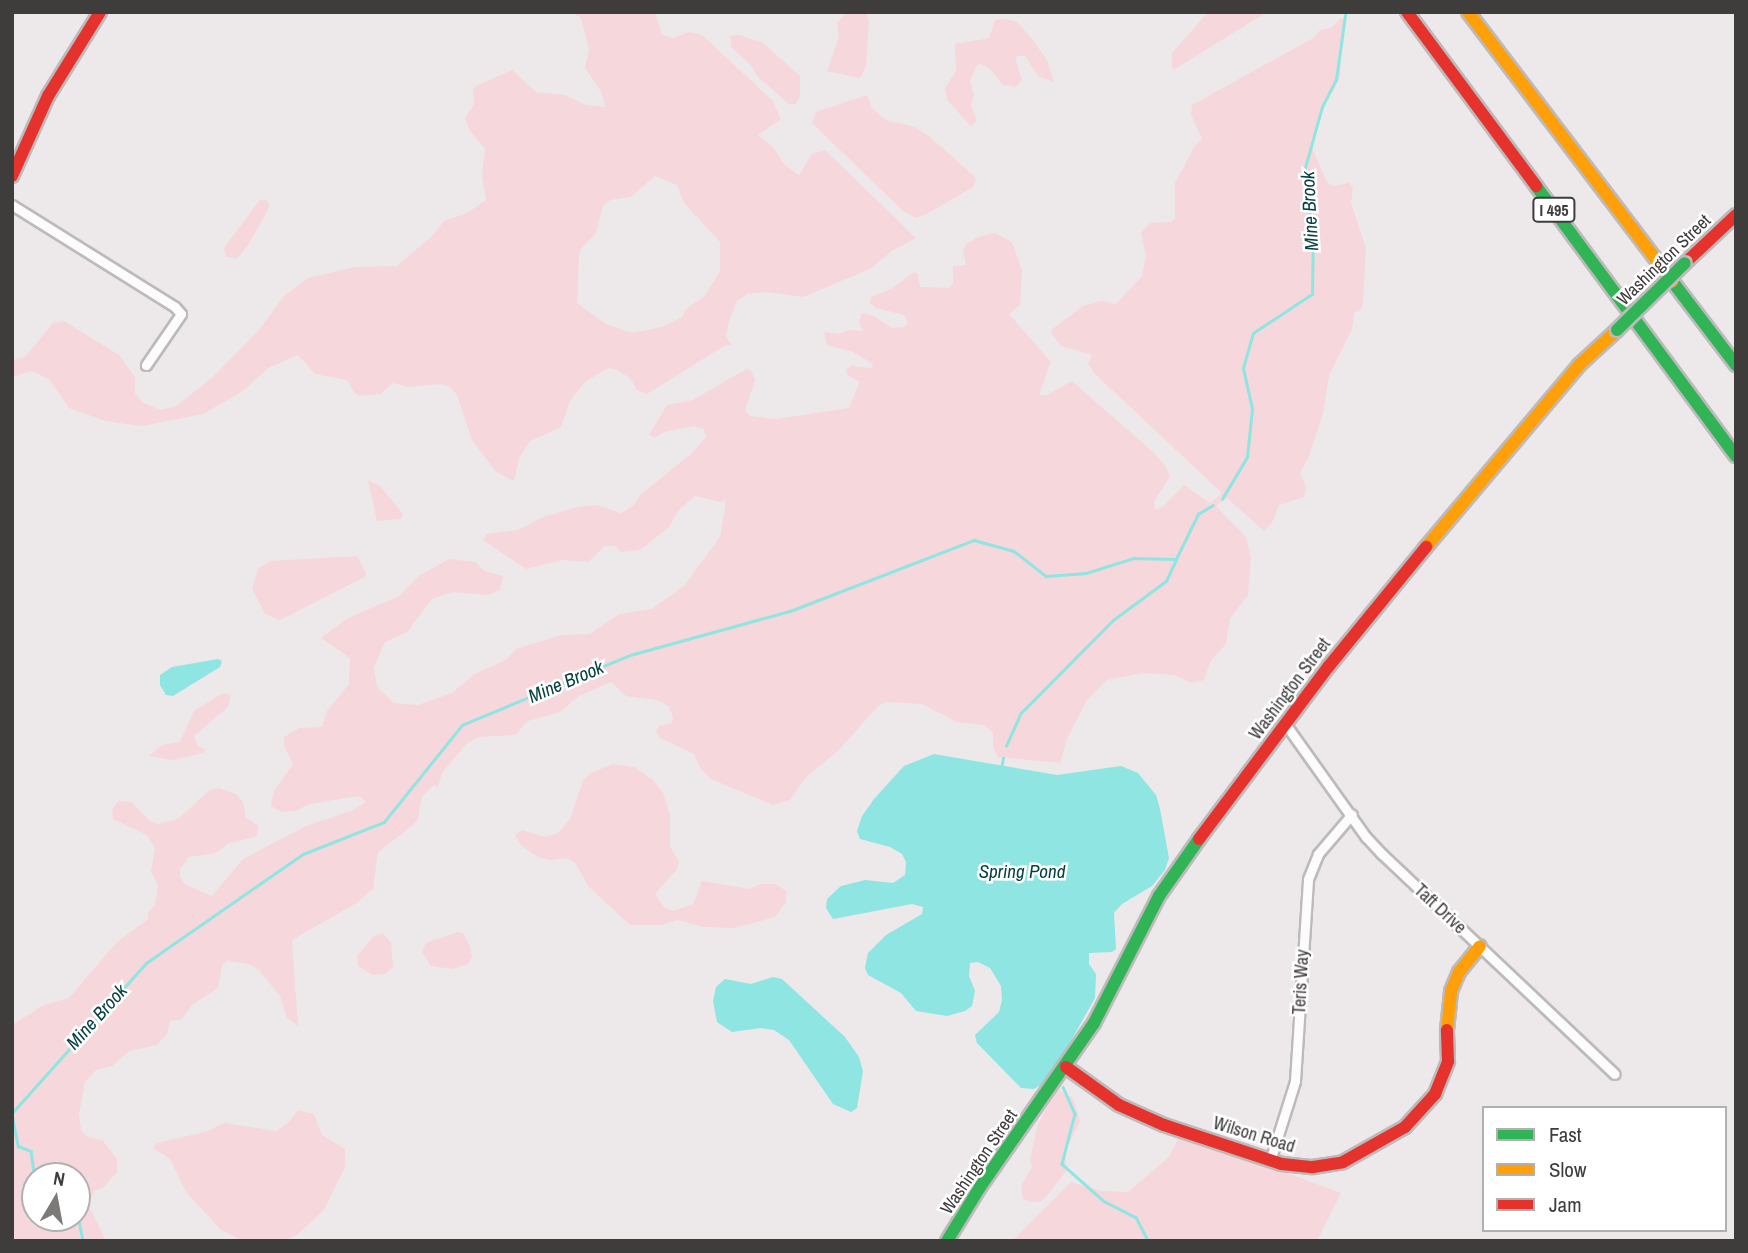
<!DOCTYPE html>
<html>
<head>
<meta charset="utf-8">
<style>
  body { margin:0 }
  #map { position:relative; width:1748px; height:1253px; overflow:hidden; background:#ede9ea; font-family:"Archivo Narrow",sans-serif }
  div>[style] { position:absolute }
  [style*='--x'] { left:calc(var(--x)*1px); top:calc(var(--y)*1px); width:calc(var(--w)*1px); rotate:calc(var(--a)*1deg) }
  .green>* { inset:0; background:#f6d7dc }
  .water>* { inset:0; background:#8ee5e2 }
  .stream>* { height:2.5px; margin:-1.25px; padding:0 1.25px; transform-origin:1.25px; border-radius:1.25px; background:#8ee5e2 }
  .roads { filter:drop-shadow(2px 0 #bdbabb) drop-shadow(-2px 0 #bdbabb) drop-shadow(0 2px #bdbabb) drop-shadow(0 -2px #bdbabb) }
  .street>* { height:9px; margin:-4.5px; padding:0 4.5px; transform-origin:4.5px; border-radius:4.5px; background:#fcfcfc }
  .fast>* { height:12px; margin:-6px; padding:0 6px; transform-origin:6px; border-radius:6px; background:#30b455 }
  .slow>* { height:12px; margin:-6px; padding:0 6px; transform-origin:6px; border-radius:6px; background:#ff9f0a }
  .jam>* { height:12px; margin:-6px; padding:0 6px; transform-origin:6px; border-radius:6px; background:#e5322d }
  .bridges { filter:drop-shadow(2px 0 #bdbabb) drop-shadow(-2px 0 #bdbabb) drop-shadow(0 2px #bdbabb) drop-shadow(0 -2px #bdbabb) }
  .fast-bridge>* { height:12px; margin:-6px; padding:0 6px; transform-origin:6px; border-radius:6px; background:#30b455 }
  span { translate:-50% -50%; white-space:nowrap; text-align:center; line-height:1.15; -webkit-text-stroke:5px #fff; paint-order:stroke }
  .shield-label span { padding:2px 5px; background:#fff; border:2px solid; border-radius:5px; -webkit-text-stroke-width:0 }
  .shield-label { font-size:16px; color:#3f3c3c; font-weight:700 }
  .street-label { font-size:18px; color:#3f3c3c }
  .water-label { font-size:19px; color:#064240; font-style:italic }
  .frame { position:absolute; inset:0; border:14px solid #3f3c3c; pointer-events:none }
  .legend { position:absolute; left:1482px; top:1106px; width:245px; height:126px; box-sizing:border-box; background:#fff; border:2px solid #b2b1b1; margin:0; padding:9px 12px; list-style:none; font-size:21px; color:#3f3c3c }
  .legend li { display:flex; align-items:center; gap:14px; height:35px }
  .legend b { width:35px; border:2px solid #b2b1b1 }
  .north { position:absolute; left:21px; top:1162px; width:70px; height:70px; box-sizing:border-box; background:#fff; border:2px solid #b2b1b1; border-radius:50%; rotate:10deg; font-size:19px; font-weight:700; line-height:28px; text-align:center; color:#3f3c3c }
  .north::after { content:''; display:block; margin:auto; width:24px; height:32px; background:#7c7979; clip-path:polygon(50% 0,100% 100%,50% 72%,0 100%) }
</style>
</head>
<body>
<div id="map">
  <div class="green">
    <i style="clip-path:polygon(evenodd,571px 12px,655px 12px,662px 35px,673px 38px,689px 32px,702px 35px,772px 100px,781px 119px,758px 135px,773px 147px,784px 164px,799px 175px,812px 154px,825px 150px,916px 238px,892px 251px,870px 269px,803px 297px,766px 292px,747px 294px,737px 301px,729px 321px,726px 336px,731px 345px,724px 346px,647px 394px,637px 390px,630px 378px,615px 369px,609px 368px,598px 374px,585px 382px,570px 401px,561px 427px,530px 441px,519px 458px,514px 481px,496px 472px,472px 440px,457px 395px,450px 387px,441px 384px,408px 387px,393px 383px,381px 394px,359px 396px,353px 391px,347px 380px,315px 374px,298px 355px,270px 367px,240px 393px,203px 414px,142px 426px,105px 421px,69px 408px,49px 379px,32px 371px,12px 377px,12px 360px,25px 357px,53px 323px,64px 321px,119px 355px,135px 377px,135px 393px,142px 402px,160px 410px,175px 407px,213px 377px,259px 330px,284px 296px,308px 278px,355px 267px,397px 266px,432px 236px,444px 221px,467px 213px,486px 200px,482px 176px,485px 149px,470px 131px,465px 118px,474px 104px,473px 89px,478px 85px,512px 70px,536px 92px,565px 95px,586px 105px,606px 107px,600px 90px,585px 68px,589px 49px,582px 22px,580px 17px,571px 12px,655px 176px,677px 185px,684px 203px,720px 242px,720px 271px,705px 296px,686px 309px,682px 317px,662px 327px,632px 333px,606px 324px,577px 303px,579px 255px,581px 249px,596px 233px,603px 206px,610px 200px,631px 197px,655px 176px)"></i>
    <i style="clip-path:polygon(847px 12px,866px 12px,869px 21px,866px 66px,860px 78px,827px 71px,839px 37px,837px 23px)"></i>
    <i style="clip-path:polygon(1208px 12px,1267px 12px,1175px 69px,1172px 67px,1172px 53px)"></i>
    <i style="clip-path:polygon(evenodd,1341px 18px,1346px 20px,1338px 59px,1341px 73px,1334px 90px,1325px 99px,1312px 148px,1327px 182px,1333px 186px,1349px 183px,1353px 187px,1351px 203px,1366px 248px,1363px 304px,1360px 311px,1354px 312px,1352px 329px,1329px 376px,1323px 414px,1308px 459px,1300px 472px,1306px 488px,1304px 497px,1279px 505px,1273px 521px,1264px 531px,1227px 498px,1216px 506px,1246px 537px,1251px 558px,1248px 595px,1230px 619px,1226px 644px,1211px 660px,1204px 680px,1191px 683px,1174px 675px,1143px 673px,1107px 680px,1087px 700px,1067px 739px,1060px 763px,998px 757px,993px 747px,993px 733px,984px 725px,956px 722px,923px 704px,887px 702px,878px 706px,840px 749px,805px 778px,790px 800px,773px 805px,711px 779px,700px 768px,694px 754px,660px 738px,656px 731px,659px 726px,672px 723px,673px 716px,668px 706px,657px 700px,626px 696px,611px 682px,579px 696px,560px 712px,528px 721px,515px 735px,478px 737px,466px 744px,442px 773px,438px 787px,434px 785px,422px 796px,418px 819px,412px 826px,378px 852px,373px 889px,358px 902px,292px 940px,298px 1026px,287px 1018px,280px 996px,259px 970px,249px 964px,227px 961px,222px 965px,218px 988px,193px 1004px,182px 1019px,170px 1021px,167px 1034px,157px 1045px,129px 1051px,112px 1066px,96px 1070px,85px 1082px,79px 1114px,81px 1130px,87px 1136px,103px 1141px,117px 1159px,117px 1172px,104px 1187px,94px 1191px,88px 1204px,106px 1241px,12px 1241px,12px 1025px,44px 1005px,69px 998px,116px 943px,148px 919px,148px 913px,155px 905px,158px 885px,151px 871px,155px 848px,147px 835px,113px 819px,112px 810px,118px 801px,131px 802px,150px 821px,158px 824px,178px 819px,210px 790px,219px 788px,236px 794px,243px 802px,246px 818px,259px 826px,256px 837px,229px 843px,216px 853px,189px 857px,180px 869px,180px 877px,186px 885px,212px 896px,243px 859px,306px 826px,351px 811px,366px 802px,359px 796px,310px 804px,295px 811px,281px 812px,271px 806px,274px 791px,293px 764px,284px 746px,284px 737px,299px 728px,322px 727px,327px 711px,349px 684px,350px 658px,321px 638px,348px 618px,399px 596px,419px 576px,449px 559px,475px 562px,485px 571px,503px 576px,500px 590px,488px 595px,453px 592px,432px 599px,407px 632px,385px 642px,374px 667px,377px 687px,394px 703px,418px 705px,452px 693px,473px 675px,507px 659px,516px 649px,562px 635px,590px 634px,619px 614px,652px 609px,684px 586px,720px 537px,726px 500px,720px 502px,695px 496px,679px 510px,669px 527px,640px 550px,621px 552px,615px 546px,605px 546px,588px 562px,562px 560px,526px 569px,483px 540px,487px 534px,518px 530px,543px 517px,578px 507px,596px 505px,621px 513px,634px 505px,640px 495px,692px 453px,706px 437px,704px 429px,694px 426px,664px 432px,654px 438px,649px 435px,667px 405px,693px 400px,746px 369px,751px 370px,755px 381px,745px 410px,750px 416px,776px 419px,849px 408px,860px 382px,847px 375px,846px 369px,851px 366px,872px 368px,873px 364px,853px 352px,827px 345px,824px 332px,839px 334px,850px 330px,863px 331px,859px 322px,862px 313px,874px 316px,892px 328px,904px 327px,908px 323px,904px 315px,876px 308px,870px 303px,871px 297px,891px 289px,914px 272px,918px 274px,920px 287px,949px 288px,953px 284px,953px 266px,966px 265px,963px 250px,966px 244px,980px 236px,995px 233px,1012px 242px,1022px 270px,1020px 305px,1009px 314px,1051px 362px,1039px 395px,1047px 395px,1072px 381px,1153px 452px,1165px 465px,1170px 476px,1154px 502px,1155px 510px,1165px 505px,1184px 485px,1210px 503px,1222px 493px,1096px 375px,1088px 364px,1092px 355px,1061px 346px,1050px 331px,1083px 306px,1101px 301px,1116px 304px,1142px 276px,1146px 256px,1141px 233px,1150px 223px,1171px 222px,1175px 218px,1175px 183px,1194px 147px,1202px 139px,1191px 115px,1192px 105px,1315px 37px,1320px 30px,1331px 28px,1341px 18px,35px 1176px,77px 1176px,77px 1218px,35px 1218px,35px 1176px)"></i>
    <i style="clip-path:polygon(1005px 19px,1017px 22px,1032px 39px,1047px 60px,1054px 82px,1038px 76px,1025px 56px,1017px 56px,1016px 61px,1022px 80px,1016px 87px,1003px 85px,990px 69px,978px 63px,970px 81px,974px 95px,971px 105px,977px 120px,971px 126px,948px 101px,946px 92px,945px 88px,956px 71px,955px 44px,989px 38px,995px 20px)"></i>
    <i style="clip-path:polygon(739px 35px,763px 43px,800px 76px,800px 96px,796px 104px,789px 104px,757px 76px,751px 65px,731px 47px,730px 36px)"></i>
    <i style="clip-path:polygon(864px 96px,868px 96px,871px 107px,886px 120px,915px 127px,930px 137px,973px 175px,976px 179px,973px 187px,925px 215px,916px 218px,903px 211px,812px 123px,816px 112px)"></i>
    <i style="clip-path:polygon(264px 199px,269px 203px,268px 210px,248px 245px,238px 258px,226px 257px,224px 248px,259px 201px)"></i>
    <i style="clip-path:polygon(368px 480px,380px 486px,399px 509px,403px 515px,401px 519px,377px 521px)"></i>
    <i style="clip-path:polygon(357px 556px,366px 573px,365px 577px,280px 620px,265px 614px,252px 589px,258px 569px,270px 561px)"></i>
    <i style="clip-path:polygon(223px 693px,231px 695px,228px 707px,194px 736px,198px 746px,206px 750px,203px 753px,172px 760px,149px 756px,162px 745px,180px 742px,194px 711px)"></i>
    <i style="clip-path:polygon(612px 764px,634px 767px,653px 780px,663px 793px,670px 815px,670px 847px,679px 861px,677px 869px,655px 894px,665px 908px,673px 911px,693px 904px,702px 881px,749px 889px,761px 884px,776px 884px,786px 891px,786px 902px,775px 917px,734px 928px,704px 927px,677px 920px,662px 925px,630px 925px,589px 887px,575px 863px,567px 858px,551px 860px,538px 857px,522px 846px,515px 835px,522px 830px,546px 837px,558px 833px,570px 819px,583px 781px,589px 774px)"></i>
    <i style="clip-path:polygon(458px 932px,464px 934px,470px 946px,472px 957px,468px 964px,453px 969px,431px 966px,422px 952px,426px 943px)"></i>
    <i style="clip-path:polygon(383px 933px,391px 943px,393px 967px,385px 974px,373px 975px,358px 966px,357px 956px,373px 937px)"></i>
    <i style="clip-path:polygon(1057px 1089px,1073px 1098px,1080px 1122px,1065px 1152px,1067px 1170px,1046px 1197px,1040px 1202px,1031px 1202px,1023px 1199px,1021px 1186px,1032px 1167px,1030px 1159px,1038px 1124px)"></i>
    <i style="clip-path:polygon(298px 1110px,314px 1114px,322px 1135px,345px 1149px,345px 1167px,324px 1210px,297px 1235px,283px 1241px,243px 1241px,221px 1230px,186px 1192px,170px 1159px,153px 1148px,157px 1143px,205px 1132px,224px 1123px,276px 1131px,287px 1124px)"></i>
    <i style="clip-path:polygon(1181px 1133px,1341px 1193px,1317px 1241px,1012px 1241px,1071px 1182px,1102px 1191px,1128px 1192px,1169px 1157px)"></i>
  </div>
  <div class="water">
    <i style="clip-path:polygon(218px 659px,222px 661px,220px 667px,173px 696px,166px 695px,160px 685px,160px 675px,172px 667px)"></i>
    <i style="clip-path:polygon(934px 754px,1057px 775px,1121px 766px,1138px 773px,1156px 795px,1160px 809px,1169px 858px,1165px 870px,1152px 886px,1122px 904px,1114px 913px,1116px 949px,1112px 952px,1089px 953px,1089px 964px,1096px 974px,1095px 998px,1049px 1080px,1034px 1089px,1021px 1088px,977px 1043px,975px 1035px,999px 1012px,1002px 1000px,1001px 986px,990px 968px,978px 962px,970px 963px,969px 976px,975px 991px,972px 1006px,965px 1011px,947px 1016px,916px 1011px,901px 993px,868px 975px,865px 968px,868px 953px,886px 935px,922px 914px,923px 907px,912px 904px,833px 919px,826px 908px,827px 899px,841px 886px,865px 880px,893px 883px,905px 875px,906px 862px,902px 854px,890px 847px,860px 839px,857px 831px,862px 816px,874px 799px,904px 766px)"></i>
    <i style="clip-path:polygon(773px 977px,782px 979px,845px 1037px,859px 1057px,863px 1071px,857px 1108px,851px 1112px,833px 1104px,789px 1040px,774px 1030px,761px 1028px,732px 1032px,717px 1022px,713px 1001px,716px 987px,725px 979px,751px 984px)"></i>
  </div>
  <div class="stream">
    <i style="--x:1222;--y:499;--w:49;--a:-59.2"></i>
    <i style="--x:1247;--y:457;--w:48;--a:-84.1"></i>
    <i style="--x:1252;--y:409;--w:42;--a:-102.4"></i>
    <i style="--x:1243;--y:368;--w:36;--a:-74"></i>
    <i style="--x:1253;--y:333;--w:71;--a:-33.5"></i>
    <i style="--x:1312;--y:294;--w:61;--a:-89.1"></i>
    <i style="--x:1313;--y:233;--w:59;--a:-99.8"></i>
    <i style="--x:1303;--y:175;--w:71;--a:-74.4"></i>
    <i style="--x:1322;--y:107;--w:30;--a:-63"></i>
    <i style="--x:1336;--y:80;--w:66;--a:-82.1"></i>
    <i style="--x:1006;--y:746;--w:36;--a:-66"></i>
    <i style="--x:1021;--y:713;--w:131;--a:-45.3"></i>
    <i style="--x:1113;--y:620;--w:66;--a:-36.3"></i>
    <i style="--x:1166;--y:581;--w:23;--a:-65"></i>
    <i style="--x:1001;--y:769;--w:11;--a:-80"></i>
    <i style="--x:1063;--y:1087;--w:30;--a:66"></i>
    <i style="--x:1075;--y:1114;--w:52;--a:104.6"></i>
    <i style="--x:1062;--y:1164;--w:56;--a:41.4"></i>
    <i style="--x:1104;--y:1201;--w:36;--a:27"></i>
    <i style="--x:1136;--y:1217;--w:27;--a:63"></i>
    <i style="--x:12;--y:1113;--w:201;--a:-48.2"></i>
    <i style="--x:146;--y:963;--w:191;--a:-34.8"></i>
    <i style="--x:303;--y:854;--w:87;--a:-21.6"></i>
    <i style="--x:384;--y:822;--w:124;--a:-51.2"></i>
    <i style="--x:462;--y:725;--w:182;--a:-22.6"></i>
    <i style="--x:630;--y:655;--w:166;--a:-15.4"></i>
    <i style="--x:790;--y:611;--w:197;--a:-21.1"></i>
    <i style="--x:974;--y:540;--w:41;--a:15.4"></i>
    <i style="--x:1014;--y:551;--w:41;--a:38"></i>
    <i style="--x:1046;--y:576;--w:40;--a:-4.3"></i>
    <i style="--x:1086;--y:573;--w:50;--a:-17.4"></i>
    <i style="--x:1134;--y:558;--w:42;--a:1.4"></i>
    <i style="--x:1176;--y:559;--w:50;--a:-63.9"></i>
    <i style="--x:1198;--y:514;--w:17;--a:-31"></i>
    <i style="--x:12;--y:1114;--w:33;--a:79"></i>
    <i style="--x:18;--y:1146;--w:14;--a:21"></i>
    <i style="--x:31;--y:1151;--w:21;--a:82"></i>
    <i style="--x:34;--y:1172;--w:20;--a:-3"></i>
    <i style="--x:54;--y:1171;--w:5;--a:68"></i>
    <i style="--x:77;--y:1210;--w:32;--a:79"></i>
  </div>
  <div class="roads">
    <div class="street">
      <i style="--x:12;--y:205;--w:192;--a:32"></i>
      <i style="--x:175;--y:307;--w:9;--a:49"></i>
      <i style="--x:181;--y:314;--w:62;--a:124.5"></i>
      <i style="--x:1286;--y:725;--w:138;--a:54.5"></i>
      <i style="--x:1366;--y:837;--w:23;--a:47"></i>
      <i style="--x:1382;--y:854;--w:320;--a:43.4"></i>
      <i style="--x:1270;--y:1161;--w:84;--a:-72.6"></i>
      <i style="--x:1295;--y:1081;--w:202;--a:-86.3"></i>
      <i style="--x:1308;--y:879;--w:27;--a:-68"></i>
      <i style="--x:1318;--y:854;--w:52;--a:-49.6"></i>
    </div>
    <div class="fast">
      <i style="--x:1536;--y:186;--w:336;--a:53.5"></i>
      <i style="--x:1672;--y:281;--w:106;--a:52.7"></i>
      <i style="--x:947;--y:1241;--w:63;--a:-58.6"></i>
      <i style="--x:980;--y:1187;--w:200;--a:-55.2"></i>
      <i style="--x:1094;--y:1023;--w:143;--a:-62.9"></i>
      <i style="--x:1159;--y:896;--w:70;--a:-54.9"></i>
    </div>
    <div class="slow">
      <i style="--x:1468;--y:12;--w:338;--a:52.8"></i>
      <i style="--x:1426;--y:547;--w:238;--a:-49.9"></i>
      <i style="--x:1579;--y:365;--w:52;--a:-42.6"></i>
      <i style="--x:1447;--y:1030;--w:39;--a:-84"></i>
      <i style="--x:1451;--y:991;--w:21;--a:-67"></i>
      <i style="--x:1459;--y:972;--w:33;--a:-51"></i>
    </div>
    <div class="jam">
      <i style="--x:1407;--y:12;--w:217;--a:53.4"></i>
      <i style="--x:12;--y:176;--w:88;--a:-65.8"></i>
      <i style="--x:48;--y:96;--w:99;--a:-58.2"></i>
      <i style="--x:1685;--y:263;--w:70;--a:-43.3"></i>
      <i style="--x:1199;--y:839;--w:216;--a:-53.1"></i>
      <i style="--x:1329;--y:666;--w:154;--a:-50.8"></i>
      <i style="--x:1066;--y:1067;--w:65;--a:35.6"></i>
      <i style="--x:1119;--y:1105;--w:49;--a:24"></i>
      <i style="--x:1164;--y:1125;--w:124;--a:18.3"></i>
      <i style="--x:1282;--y:1164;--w:31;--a:6"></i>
      <i style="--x:1313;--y:1167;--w:30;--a:-9"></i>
      <i style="--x:1343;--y:1162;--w:71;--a:-29.4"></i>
      <i style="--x:1405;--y:1127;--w:45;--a:-47.7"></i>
      <i style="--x:1435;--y:1094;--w:35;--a:-68"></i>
      <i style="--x:1448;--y:1061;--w:31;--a:-92"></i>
    </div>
  </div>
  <div class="bridges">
    <div class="fast-bridge">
      <i style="--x:1617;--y:330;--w:95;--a:-44.6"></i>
    </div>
  </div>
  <div class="shield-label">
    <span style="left:1554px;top:210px">I 495</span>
  </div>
  <div class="street-label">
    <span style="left:1664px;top:260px;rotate:-44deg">Washington Street</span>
    <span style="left:1290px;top:689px;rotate:-53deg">Washington Street</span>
    <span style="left:1440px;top:909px;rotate:43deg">Taft Drive</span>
    <span style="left:1301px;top:982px;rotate:-87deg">Teris Way</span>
    <span style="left:1254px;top:1135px;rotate:17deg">Wilson Road</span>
    <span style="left:979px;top:1162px;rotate:-56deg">Washington Street</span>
  </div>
  <div class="water-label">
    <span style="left:1310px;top:211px;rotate:-93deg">Mine Brook</span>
    <span style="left:566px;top:682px;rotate:-23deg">Mine Brook</span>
    <span style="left:1022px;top:872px">Spring Pond</span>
    <span style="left:97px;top:1017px;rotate:-48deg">Mine Brook</span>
  </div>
  <div class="frame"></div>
  <ul class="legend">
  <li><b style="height:9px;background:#30b455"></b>Fast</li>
  <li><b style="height:9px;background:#ff9f0a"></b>Slow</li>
  <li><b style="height:9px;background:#e5322d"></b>Jam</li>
  </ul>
  <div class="north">N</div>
</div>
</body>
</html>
